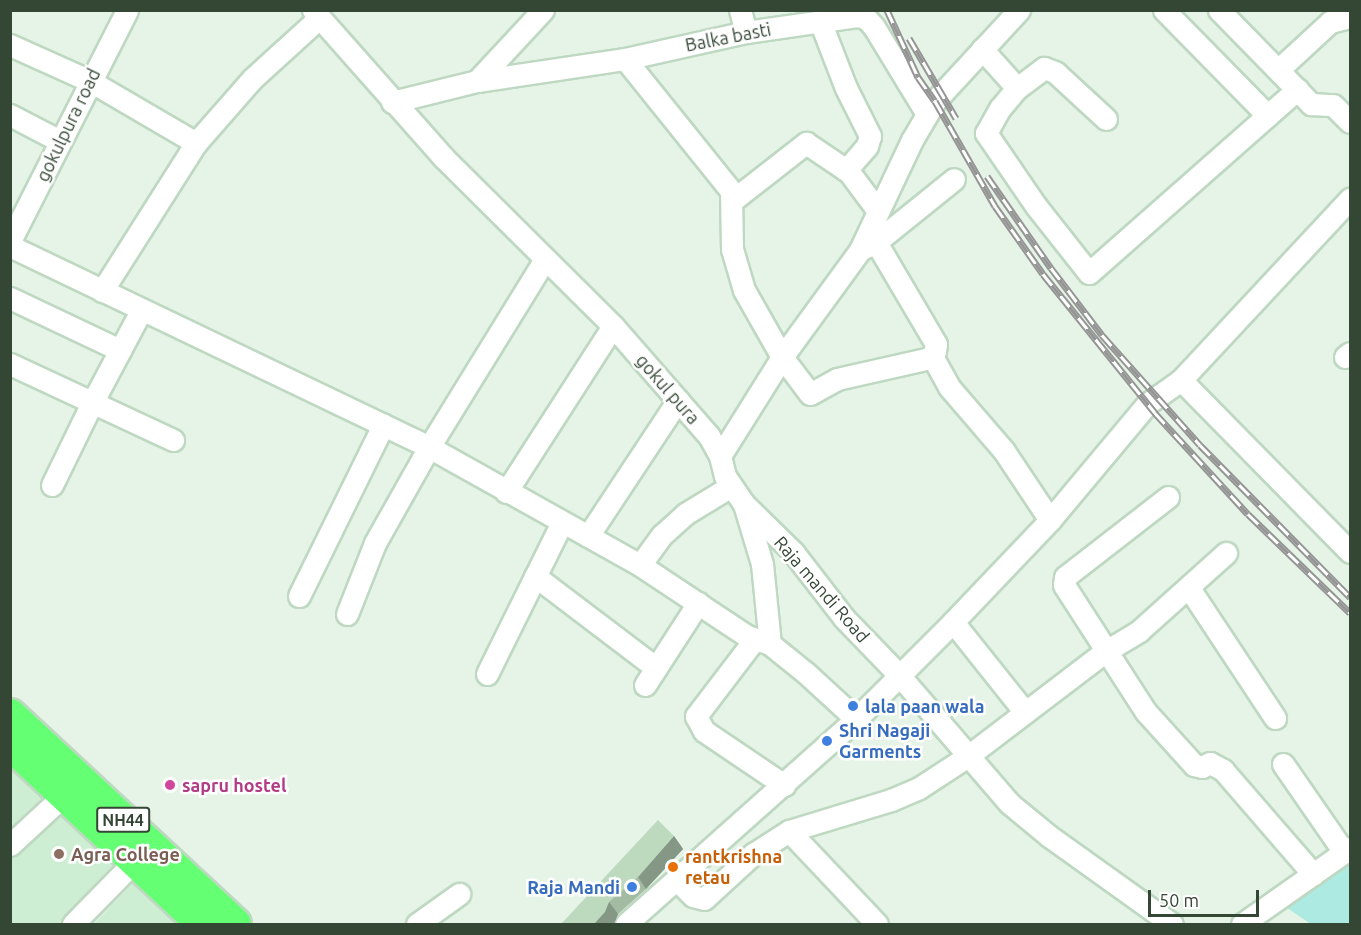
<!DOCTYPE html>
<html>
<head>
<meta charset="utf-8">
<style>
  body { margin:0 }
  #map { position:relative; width:1361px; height:935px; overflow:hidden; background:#e5f4e7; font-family:Ubuntu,sans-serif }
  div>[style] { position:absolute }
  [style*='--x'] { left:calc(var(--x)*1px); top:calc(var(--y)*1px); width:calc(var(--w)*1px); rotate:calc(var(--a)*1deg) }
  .education>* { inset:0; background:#ceeed3 }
  .green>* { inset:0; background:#aceae2 }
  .roads { filter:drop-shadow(2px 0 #bed8c1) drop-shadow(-2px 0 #bed8c1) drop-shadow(0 2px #bed8c1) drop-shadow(0 -2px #bed8c1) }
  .minor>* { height:21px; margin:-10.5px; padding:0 10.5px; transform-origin:10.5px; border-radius:10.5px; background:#fff }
  .highway>* { height:32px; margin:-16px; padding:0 16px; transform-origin:16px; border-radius:16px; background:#65ff73 }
  .rail>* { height:7px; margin-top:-3.5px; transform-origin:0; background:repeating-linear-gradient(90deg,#fff 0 14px,#959595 0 28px); box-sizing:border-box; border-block:2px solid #959595 }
  .wall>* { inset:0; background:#a3bba3 }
  .shaded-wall>* { inset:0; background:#849885 }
  .building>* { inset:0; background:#bdd9be }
  .dots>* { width:16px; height:16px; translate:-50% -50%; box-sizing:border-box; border:3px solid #fff; border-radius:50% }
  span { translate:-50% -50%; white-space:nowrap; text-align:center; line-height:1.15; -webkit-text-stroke:5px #fff; paint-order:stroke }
  .shield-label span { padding:2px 4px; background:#fff; border:2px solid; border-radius:4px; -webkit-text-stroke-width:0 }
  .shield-label { font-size:16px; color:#344735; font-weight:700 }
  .street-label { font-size:18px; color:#344735 }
  .shop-label { font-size:18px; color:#366cbe; font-weight:700 }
  .left { translate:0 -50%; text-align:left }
  .right { translate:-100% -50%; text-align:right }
  .hotel-label { font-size:18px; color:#b23c85; font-weight:700 }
  .education-label { font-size:18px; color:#785e54; font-weight:700 }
  .food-label { font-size:18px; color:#c56008; font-weight:700 }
  .frame { position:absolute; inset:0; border:12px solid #344735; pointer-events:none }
  .scale { position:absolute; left:1148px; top:890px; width:111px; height:27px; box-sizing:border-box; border:3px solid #344735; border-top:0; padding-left:8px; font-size:18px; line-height:21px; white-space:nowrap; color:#344735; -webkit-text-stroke:4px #fff; paint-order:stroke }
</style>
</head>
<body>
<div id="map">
  <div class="education">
    <i style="clip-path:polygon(10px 763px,99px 842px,116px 866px,59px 924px,11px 924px)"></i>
    <i style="clip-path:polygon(137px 879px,181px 924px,94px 924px)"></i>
  </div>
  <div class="green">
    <i style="clip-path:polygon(1350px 860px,1350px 924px,1311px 924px,1284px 906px)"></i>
  </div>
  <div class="roads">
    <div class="minor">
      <i style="--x:313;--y:10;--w:198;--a:48.5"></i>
      <i style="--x:444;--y:158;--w:238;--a:44.8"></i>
      <i style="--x:613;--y:326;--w:146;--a:48.9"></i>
      <i style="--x:709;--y:436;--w:23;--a:61"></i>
      <i style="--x:720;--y:456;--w:21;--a:76"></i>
      <i style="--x:725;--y:476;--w:34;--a:56"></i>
      <i style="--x:744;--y:504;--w:63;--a:73.3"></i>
      <i style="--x:762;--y:564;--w:80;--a:84.3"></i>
      <i style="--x:770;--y:644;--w:46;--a:38.9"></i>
      <i style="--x:806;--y:673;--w:68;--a:42.6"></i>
      <i style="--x:740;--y:10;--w:23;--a:75"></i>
      <i style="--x:1164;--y:10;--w:148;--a:45.5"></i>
      <i style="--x:1219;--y:10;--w:132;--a:45.6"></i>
      <i style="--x:1311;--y:104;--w:22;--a:3"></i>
      <i style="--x:1333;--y:105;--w:24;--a:45"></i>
      <i style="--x:820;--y:21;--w:72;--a:68.8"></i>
      <i style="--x:846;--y:88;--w:54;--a:63.4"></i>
      <i style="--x:870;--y:136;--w:10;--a:107"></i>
      <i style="--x:867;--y:146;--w:32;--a:131"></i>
      <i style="--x:10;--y:45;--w:88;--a:24.2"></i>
      <i style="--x:90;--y:81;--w:123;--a:30.3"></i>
      <i style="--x:982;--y:49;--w:52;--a:48.1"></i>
      <i style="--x:625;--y:59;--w:169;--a:51.2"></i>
      <i style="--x:731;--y:191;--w:58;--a:89"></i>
      <i style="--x:732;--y:249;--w:43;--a:73.7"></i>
      <i style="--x:744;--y:290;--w:77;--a:60.4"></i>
      <i style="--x:782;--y:357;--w:46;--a:52.9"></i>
      <i style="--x:810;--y:394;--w:31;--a:-29"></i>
      <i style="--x:837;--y:379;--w:91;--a:-12.7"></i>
      <i style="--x:926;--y:359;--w:7;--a:-27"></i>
      <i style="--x:932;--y:356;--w:6;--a:-59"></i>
      <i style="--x:935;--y:351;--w:7;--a:-82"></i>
      <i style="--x:936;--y:344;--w:118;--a:-120.5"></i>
      <i style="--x:1278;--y:70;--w:71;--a:-42.7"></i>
      <i style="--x:1330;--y:22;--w:21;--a:-14"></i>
      <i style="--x:477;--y:81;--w:97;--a:-47.1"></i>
      <i style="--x:392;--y:102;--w:88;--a:-13.9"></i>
      <i style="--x:477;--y:81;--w:150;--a:-8.5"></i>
      <i style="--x:625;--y:59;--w:124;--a:-12.6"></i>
      <i style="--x:746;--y:32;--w:112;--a:-8.2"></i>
      <i style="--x:857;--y:16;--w:9;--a:13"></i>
      <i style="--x:866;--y:18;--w:12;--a:48"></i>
      <i style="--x:874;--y:27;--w:102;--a:58.7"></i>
      <i style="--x:10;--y:115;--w:56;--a:27.5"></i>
      <i style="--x:1106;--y:119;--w:69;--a:-137.3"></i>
      <i style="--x:1055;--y:72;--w:12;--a:-160"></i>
      <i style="--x:1044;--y:68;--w:34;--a:143"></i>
      <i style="--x:1017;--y:88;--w:26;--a:130"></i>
      <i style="--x:1000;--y:108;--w:29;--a:119"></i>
      <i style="--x:986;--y:133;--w:88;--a:55.6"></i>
      <i style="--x:1036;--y:206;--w:85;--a:51.7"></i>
      <i style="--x:1089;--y:273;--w:278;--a:-41.4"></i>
      <i style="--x:733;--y:200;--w:93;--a:-38"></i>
      <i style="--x:806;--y:143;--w:52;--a:34"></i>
      <i style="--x:849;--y:172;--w:49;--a:53.4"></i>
      <i style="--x:10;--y:241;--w:259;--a:-63.1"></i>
      <i style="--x:10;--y:246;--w:465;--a:25.6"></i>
      <i style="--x:429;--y:447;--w:242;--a:29.2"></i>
      <i style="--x:640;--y:565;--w:128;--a:33.6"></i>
      <i style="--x:747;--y:636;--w:24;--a:19"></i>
      <i style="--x:864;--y:248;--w:13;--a:-27"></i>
      <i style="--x:876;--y:242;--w:100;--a:-38.9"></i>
      <i style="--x:102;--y:291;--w:175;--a:-57.6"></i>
      <i style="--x:196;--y:143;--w:85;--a:-48.8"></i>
      <i style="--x:252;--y:79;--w:91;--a:-42.3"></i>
      <i style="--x:10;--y:298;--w:122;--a:25.3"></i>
      <i style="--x:932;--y:356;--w:35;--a:61"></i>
      <i style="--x:949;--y:387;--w:84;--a:49.3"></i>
      <i style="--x:1004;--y:451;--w:83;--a:56.3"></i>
      <i style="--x:1345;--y:357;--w:6;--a:-39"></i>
      <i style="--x:10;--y:364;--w:180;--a:25"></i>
      <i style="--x:1181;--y:380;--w:241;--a:45.5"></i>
      <i style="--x:720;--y:456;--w:117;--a:-57.9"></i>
      <i style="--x:782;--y:357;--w:132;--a:-53.9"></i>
      <i style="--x:860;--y:250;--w:122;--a:-64.7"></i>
      <i style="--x:912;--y:140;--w:45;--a:-59.5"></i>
      <i style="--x:935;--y:101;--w:124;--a:-47.3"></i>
      <i style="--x:52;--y:485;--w:91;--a:-64"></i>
      <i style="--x:92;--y:403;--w:104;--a:-62"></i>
      <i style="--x:506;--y:492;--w:197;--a:-57.2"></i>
      <i style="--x:1168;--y:497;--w:130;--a:142.2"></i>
      <i style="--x:1065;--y:577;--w:8;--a:97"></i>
      <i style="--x:1064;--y:585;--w:151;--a:57.2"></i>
      <i style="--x:1146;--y:712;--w:72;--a:47.8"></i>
      <i style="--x:1194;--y:765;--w:8;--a:14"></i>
      <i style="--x:1202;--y:767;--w:9;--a:-27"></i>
      <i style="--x:1210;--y:763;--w:15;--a:28"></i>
      <i style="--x:1223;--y:770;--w:138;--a:49.1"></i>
      <i style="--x:744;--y:504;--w:69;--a:44.4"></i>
      <i style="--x:793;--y:552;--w:83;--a:52.3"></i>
      <i style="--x:844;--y:618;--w:79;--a:46"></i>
      <i style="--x:899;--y:675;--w:169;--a:49.3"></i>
      <i style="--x:1009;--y:803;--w:52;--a:39.5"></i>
      <i style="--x:1049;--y:836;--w:151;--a:35.6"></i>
      <i style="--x:588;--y:536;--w:163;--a:-56.5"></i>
      <i style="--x:640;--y:565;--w:37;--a:-54"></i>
      <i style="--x:662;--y:535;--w:31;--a:-42"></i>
      <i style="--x:685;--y:514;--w:54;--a:-31.3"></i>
      <i style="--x:535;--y:576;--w:152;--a:37.2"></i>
      <i style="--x:1189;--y:588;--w:156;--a:56.5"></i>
      <i style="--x:299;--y:596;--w:191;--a:-63.8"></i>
      <i style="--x:347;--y:614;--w:76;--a:-68.5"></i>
      <i style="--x:375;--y:543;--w:110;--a:-60.6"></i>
      <i style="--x:429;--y:447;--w:221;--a:-58.3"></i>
      <i style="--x:953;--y:622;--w:114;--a:51.4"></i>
      <i style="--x:754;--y:640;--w:96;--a:127.3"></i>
      <i style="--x:696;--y:716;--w:17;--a:62"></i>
      <i style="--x:704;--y:731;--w:97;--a:34"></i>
      <i style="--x:487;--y:674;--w:169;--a:-63.7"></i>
      <i style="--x:645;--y:685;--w:98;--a:-57.1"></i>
      <i style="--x:1283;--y:764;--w:107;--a:55.3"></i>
      <i style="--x:789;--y:831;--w:128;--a:46.6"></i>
      <i style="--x:10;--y:845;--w:74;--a:-42.8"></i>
      <i style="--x:676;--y:879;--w:24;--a:45"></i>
      <i style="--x:693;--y:896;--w:11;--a:15"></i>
      <i style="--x:704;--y:899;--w:67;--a:-42.6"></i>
      <i style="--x:753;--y:854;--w:43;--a:-32.6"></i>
      <i style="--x:789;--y:831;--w:107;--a:-16.9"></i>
      <i style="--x:891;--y:800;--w:30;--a:-23"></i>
      <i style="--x:919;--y:788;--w:59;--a:-33.1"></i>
      <i style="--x:968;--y:756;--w:173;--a:-37.3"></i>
      <i style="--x:1106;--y:651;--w:39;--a:-31"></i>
      <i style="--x:1139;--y:631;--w:117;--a:-41.9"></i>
      <i style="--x:73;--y:924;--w:88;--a:-45.5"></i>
      <i style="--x:417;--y:924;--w:52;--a:-35.5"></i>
      <i style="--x:626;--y:924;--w:308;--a:-41.7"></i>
      <i style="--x:856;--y:719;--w:137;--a:-45"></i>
      <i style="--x:953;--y:622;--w:141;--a:-46.4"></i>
      <i style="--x:1050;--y:520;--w:151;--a:-50.1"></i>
      <i style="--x:1147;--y:404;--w:42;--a:-35.2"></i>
      <i style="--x:1181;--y:380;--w:248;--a:-47"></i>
      <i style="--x:1242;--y:924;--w:132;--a:-35.1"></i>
    </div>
    <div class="highway">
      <i style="--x:10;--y:715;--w:307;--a:42.9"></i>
      <i style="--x:20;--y:753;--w:250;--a:43.1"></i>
    </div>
  </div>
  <div class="rail">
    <i style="--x:887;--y:10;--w:74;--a:65.2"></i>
    <i style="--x:918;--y:77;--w:29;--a:55"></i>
    <i style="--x:935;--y:101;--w:121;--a:60.3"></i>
    <i style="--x:995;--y:206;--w:83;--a:54.8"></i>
    <i style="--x:1043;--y:274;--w:179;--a:51.1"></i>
    <i style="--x:1155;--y:413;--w:137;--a:47.4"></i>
    <i style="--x:1248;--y:514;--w:142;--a:44.1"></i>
    <i style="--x:909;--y:38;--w:93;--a:59.6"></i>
    <i style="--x:987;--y:176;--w:112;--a:55.2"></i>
    <i style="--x:1051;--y:268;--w:84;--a:52.7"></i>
    <i style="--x:1102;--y:335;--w:147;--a:48.3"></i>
    <i style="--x:1200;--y:445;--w:214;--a:45.4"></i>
  </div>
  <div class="wall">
    <i style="clip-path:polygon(674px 836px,683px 849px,646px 889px,618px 914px,614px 924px,561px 924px)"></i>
  </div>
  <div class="shaded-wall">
    <i style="clip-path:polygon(674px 836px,683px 849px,646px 889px,638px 877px)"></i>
    <i style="clip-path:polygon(609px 902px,618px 914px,614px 924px,596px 924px,595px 923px)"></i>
  </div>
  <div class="building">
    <i style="clip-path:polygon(658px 820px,674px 836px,638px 877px,609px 902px,605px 912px,595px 923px,596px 924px,561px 924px)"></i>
  </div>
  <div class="dots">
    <i style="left:853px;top:706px;background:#3f7fe0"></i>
    <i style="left:827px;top:741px;background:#3f7fe0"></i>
    <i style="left:170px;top:785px;background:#d1479c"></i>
    <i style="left:59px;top:854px;background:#8d6e63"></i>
    <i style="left:673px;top:867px;background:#e8710a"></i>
    <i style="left:632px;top:887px;background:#3f7fe0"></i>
  </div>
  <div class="shield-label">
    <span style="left:123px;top:820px">NH44</span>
  </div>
  <div class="street-label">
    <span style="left:728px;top:37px;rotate:-11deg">Balka basti</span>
    <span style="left:68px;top:125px;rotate:-64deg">gokulpura road</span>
    <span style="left:668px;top:389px;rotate:49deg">gokul pura</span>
    <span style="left:822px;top:589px;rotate:49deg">Raja mandi Road</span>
  </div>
  <div class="shop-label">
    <span class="left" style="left:865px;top:706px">lala paan wala</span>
    <span class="left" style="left:839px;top:741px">Shri Nagaji<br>Garments</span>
    <span class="right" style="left:620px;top:887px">Raja Mandi</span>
  </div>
  <div class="hotel-label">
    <span class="left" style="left:182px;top:785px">sapru hostel</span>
  </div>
  <div class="education-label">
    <span class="left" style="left:71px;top:854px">Agra College</span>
  </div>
  <div class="food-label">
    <span class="left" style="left:685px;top:867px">rantkrishna<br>retau</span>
  </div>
  <div class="frame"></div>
  <div class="scale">50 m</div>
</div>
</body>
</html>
